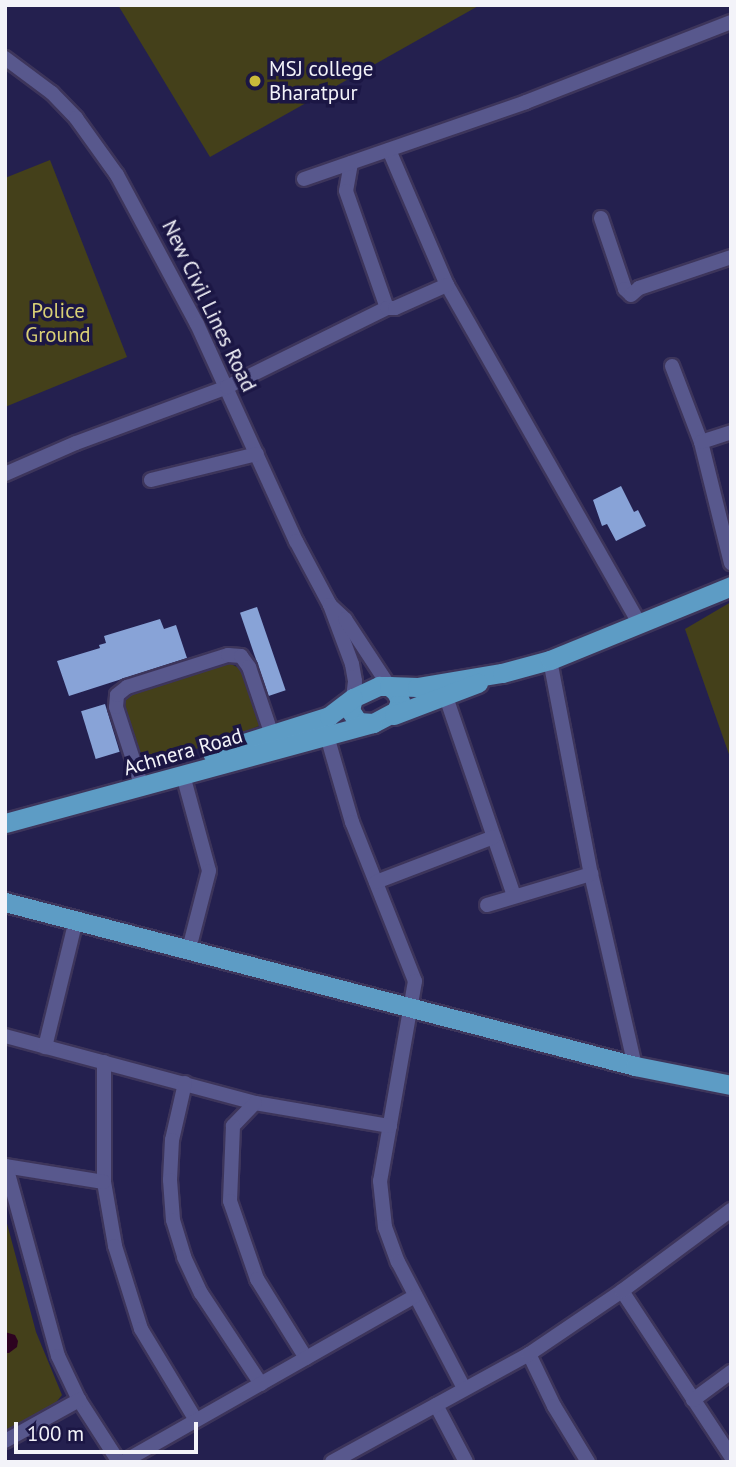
<!DOCTYPE html>
<html>
<head>
<meta charset="utf-8">
<style>
  body { margin:0 }
  #map { position:relative; width:736px; height:1467px; overflow:hidden; background:#24204f; font-family:"PT Sans",sans-serif }
  div>[style] { position:absolute }
  [style*='--x'] { left:calc(var(--x)*1px); top:calc(var(--y)*1px); width:calc(var(--w)*1px); rotate:calc(var(--a)*1deg) }
  .green>* { inset:0; background:#44401a }
  .water>* { inset:0; background:#2d0220 }
  .building>* { inset:0; background:#88a3d7; transform-origin:0 0 }
  .roads { filter:drop-shadow(2px 0 #3d355b) drop-shadow(-2px 0 #3d355b) drop-shadow(0 2px #3d355b) drop-shadow(0 -2px #3d355b) }
  .minor>* { height:14px; margin:-7px; padding:0 7px; transform-origin:7px; border-radius:7px; background:#58588d }
  .major>* { height:19px; margin:-9.5px; padding:0 9.5px; transform-origin:9.5px; border-radius:9.5px; background:#5d9cc5 }
  .dots>* { width:19px; height:19px; translate:-50% -50%; box-sizing:border-box; border:4px solid #1b1644; border-radius:50% }
  span { translate:-50% -50%; white-space:nowrap; text-align:center; line-height:1.15; -webkit-text-stroke:7px #1b1644; paint-order:stroke }
  .poi-label { font-size:21px; color:#f3f3f9 }
  .left { translate:0 -50%; text-align:left }
  .street-label { font-size:21px; color:#f3f3f9 }
  .park-label { font-size:21px; color:#d9cf75 }
  .frame { position:absolute; inset:0; border:7px solid #f3f3f9; pointer-events:none }
  .scale { position:absolute; left:14px; top:1422px; width:184px; height:32px; box-sizing:border-box; border:4px solid #f3f3f9; border-top:0; padding-left:9px; font-size:21px; line-height:24px; white-space:nowrap; color:#f3f3f9; -webkit-text-stroke:5px #1b1644; paint-order:stroke }
</style>
</head>
<body>
<div id="map">
  <div class="green">
    <i style="clip-path:polygon(118px 5px,480px 5px,210px 157px)"></i>
    <i style="clip-path:polygon(50px 160px,127px 357px,5px 407px,5px 178px)"></i>
    <i style="clip-path:polygon(731px 602px,731px 760px,685px 629px)"></i>
    <i style="clip-path:polygon(227px 662px,241px 669px,262px 725px,210px 745px,140px 764px,122px 703px,134px 692px)"></i>
    <i style="clip-path:polygon(5px 1216px,36px 1332px,62px 1395px,54px 1405px,5px 1432px)"></i>
  </div>
  <div class="water">
    <i style="clip-path:polygon(5px 1332px,15px 1335px,18px 1341px,17px 1347px,9px 1353px,5px 1353px)"></i>
  </div>
  <div class="building">
    <i style="clip-path:polygon(621px 486px,634px 512px,638px 510px,646px 526px,616px 541px,607px 524px,602px 526px,593px 500px)"></i>
    <i style="left:257px;top:607px;width:88px;height:18px;rotate:71deg"></i>
    <i style="clip-path:polygon(160px 619px,164px 629px,176px 625px,187px 658px,69px 696px,57px 661px,100px 648px,99px 645px,106px 643px,104px 636px)"></i>
    <i style="left:105px;top:704px;width:50px;height:25px;rotate:73deg"></i>
  </div>
  <div class="roads">
    <div class="minor">
      <i style="--x:5;--y:58;--w:59;--a:36.7"></i>
      <i style="--x:52;--y:93;--w:35;--a:46"></i>
      <i style="--x:76;--y:118;--w:70;--a:54.3"></i>
      <i style="--x:117;--y:175;--w:169;--a:61.8"></i>
      <i style="--x:197;--y:324;--w:239;--a:65.5"></i>
      <i style="--x:296;--y:541;--w:72;--a:62"></i>
      <i style="--x:389;--y:150;--w:147;--a:66.8"></i>
      <i style="--x:447;--y:285;--w:389;--a:60.4"></i>
      <i style="--x:351;--y:163;--w:28;--a:100"></i>
      <i style="--x:346;--y:191;--w:124;--a:70.7"></i>
      <i style="--x:304;--y:179;--w:235;--a:-19.1"></i>
      <i style="--x:526;--y:102;--w:220;--a:-21.3"></i>
      <i style="--x:601;--y:218;--w:75;--a:71.3"></i>
      <i style="--x:625;--y:289;--w:8;--a:45"></i>
      <i style="--x:631;--y:295;--w:11;--a:-41"></i>
      <i style="--x:639;--y:288;--w:97;--a:-18.6"></i>
      <i style="--x:672;--y:366;--w:81;--a:69.1"></i>
      <i style="--x:701;--y:442;--w:125;--a:76.1"></i>
      <i style="--x:701;--y:442;--w:32;--a:-18"></i>
      <i style="--x:5;--y:474;--w:77;--a:-23.6"></i>
      <i style="--x:76;--y:443;--w:161;--a:-20.3"></i>
      <i style="--x:227;--y:387;--w:178;--a:-26.3"></i>
      <i style="--x:387;--y:308;--w:8;--a:0"></i>
      <i style="--x:395;--y:308;--w:57;--a:-23.9"></i>
      <i style="--x:151;--y:480;--w:109;--a:-13.8"></i>
      <i style="--x:550;--y:660;--w:218;--a:79.2"></i>
      <i style="--x:591;--y:874;--w:197;--a:77.1"></i>
      <i style="--x:446;--y:697;--w:210;--a:71.1"></i>
      <i style="--x:353;--y:698;--w:17;--a:-83"></i>
      <i style="--x:355;--y:681;--w:17;--a:-100"></i>
      <i style="--x:352;--y:664;--w:63;--a:-110.4"></i>
      <i style="--x:330;--y:605;--w:21;--a:43"></i>
      <i style="--x:345;--y:619;--w:80;--a:56.7"></i>
      <i style="--x:327;--y:736;--w:90;--a:73.8"></i>
      <i style="--x:352;--y:822;--w:171;--a:68.4"></i>
      <i style="--x:415;--y:981;--w:203;--a:99.9"></i>
      <i style="--x:380;--y:1181;--w:46;--a:83.8"></i>
      <i style="--x:385;--y:1227;--w:37;--a:70"></i>
      <i style="--x:398;--y:1262;--w:142;--a:62.4"></i>
      <i style="--x:183;--y:775;--w:99;--a:74.8"></i>
      <i style="--x:209;--y:871;--w:81;--a:104.4"></i>
      <i style="--x:142;--y:787;--w:84;--a:-108"></i>
      <i style="--x:116;--y:707;--w:12;--a:-85"></i>
      <i style="--x:117;--y:695;--w:13;--a:-39"></i>
      <i style="--x:127;--y:687;--w:106;--a:-17.6"></i>
      <i style="--x:228;--y:655;--w:13;--a:4"></i>
      <i style="--x:241;--y:656;--w:14;--a:54"></i>
      <i style="--x:249;--y:667;--w:78;--a:71.3"></i>
      <i style="--x:376;--y:882;--w:126;--a:-20.9"></i>
      <i style="--x:487;--y:905;--w:109;--a:-16.6"></i>
      <i style="--x:5;--y:1036;--w:259;--a:15"></i>
      <i style="--x:255;--y:1103;--w:137;--a:9.7"></i>
      <i style="--x:45;--y:1047;--w:131;--a:-76.3"></i>
      <i style="--x:104;--y:1062;--w:120;--a:90"></i>
      <i style="--x:104;--y:1182;--w:65;--a:80.2"></i>
      <i style="--x:115;--y:1246;--w:87;--a:72.6"></i>
      <i style="--x:141;--y:1329;--w:106;--a:58.9"></i>
      <i style="--x:185;--y:1083;--w:58;--a:102.8"></i>
      <i style="--x:172;--y:1140;--w:40;--a:92.9"></i>
      <i style="--x:170;--y:1180;--w:40;--a:85.7"></i>
      <i style="--x:173;--y:1220;--w:39;--a:73"></i>
      <i style="--x:184;--y:1257;--w:40;--a:65"></i>
      <i style="--x:201;--y:1293;--w:109;--a:56.6"></i>
      <i style="--x:255;--y:1103;--w:32;--a:134"></i>
      <i style="--x:233;--y:1126;--w:75;--a:92.3"></i>
      <i style="--x:230;--y:1201;--w:83;--a:70.9"></i>
      <i style="--x:257;--y:1279;--w:93;--a:58.2"></i>
      <i style="--x:5;--y:1166;--w:100;--a:9.2"></i>
      <i style="--x:6;--y:1166;--w:197;--a:74.7"></i>
      <i style="--x:58;--y:1356;--w:49;--a:64.5"></i>
      <i style="--x:79;--y:1400;--w:74;--a:57.2"></i>
      <i style="--x:622;--y:1291;--w:198;--a:56.6"></i>
      <i style="--x:529;--y:1354;--w:58;--a:64.3"></i>
      <i style="--x:554;--y:1406;--w:66;--a:58.7"></i>
      <i style="--x:693;--y:1400;--w:47;--a:-36.4"></i>
      <i style="--x:436;--y:1405;--w:64;--a:62.2"></i>
      <i style="--x:5;--y:1441;--w:85;--a:-29"></i>
      <i style="--x:123;--y:1462;--w:336;--a:-29.6"></i>
      <i style="--x:332;--y:1462;--w:225;--a:-28.7"></i>
      <i style="--x:529;--y:1354;--w:112;--a:-34.1"></i>
      <i style="--x:622;--y:1291;--w:136;--a:-36.6"></i>
    </div>
    <div class="major">
      <i style="--x:379;--y:686;--w:10;--a:0"></i>
      <i style="--x:389;--y:686;--w:9;--a:41"></i>
      <i style="--x:396;--y:692;--w:10;--a:66"></i>
      <i style="--x:400;--y:701;--w:11;--a:112"></i>
      <i style="--x:396;--y:711;--w:26;--a:152"></i>
      <i style="--x:373;--y:723;--w:15;--a:-176"></i>
      <i style="--x:358;--y:722;--w:14;--a:-124"></i>
      <i style="--x:350;--y:710;--w:12;--a:-76"></i>
      <i style="--x:353;--y:698;--w:29;--a:-25"></i>
      <i style="--x:389;--y:686;--w:28;--a:2"></i>
      <i style="--x:417;--y:687;--w:86;--a:-9.4"></i>
      <i style="--x:502;--y:673;--w:50;--a:-15.2"></i>
      <i style="--x:550;--y:660;--w:196;--a:-22.2"></i>
      <i style="--x:394;--y:715;--w:90;--a:-20.9"></i>
      <i style="--x:212;--y:753;--w:123;--a:-17.5"></i>
      <i style="--x:329;--y:716;--w:30;--a:-37"></i>
      <i style="--x:5;--y:823;--w:381;--a:-15.2"></i>
      <i style="--x:5;--y:902;--w:651;--a:14.59"></i>
      <i style="--x:635;--y:1066;--w:98;--a:11.2"></i>
    </div>
  </div>
  <div class="dots">
    <i style="left:255px;top:81px;background:#c9ba3a"></i>
  </div>
  <div class="poi-label">
    <span class="left" style="left:269px;top:81px">MSJ college<br>Bharatpur</span>
  </div>
  <div class="street-label">
    <span style="left:209px;top:306px;rotate:64deg">New Civil Lines Road</span>
    <span style="left:183px;top:752px;rotate:-16deg">Achnera Road</span>
  </div>
  <div class="park-label">
    <span style="left:58px;top:323px">Police<br>Ground</span>
  </div>
  <div class="frame"></div>
  <div class="scale">100 m</div>
</div>
</body>
</html>
